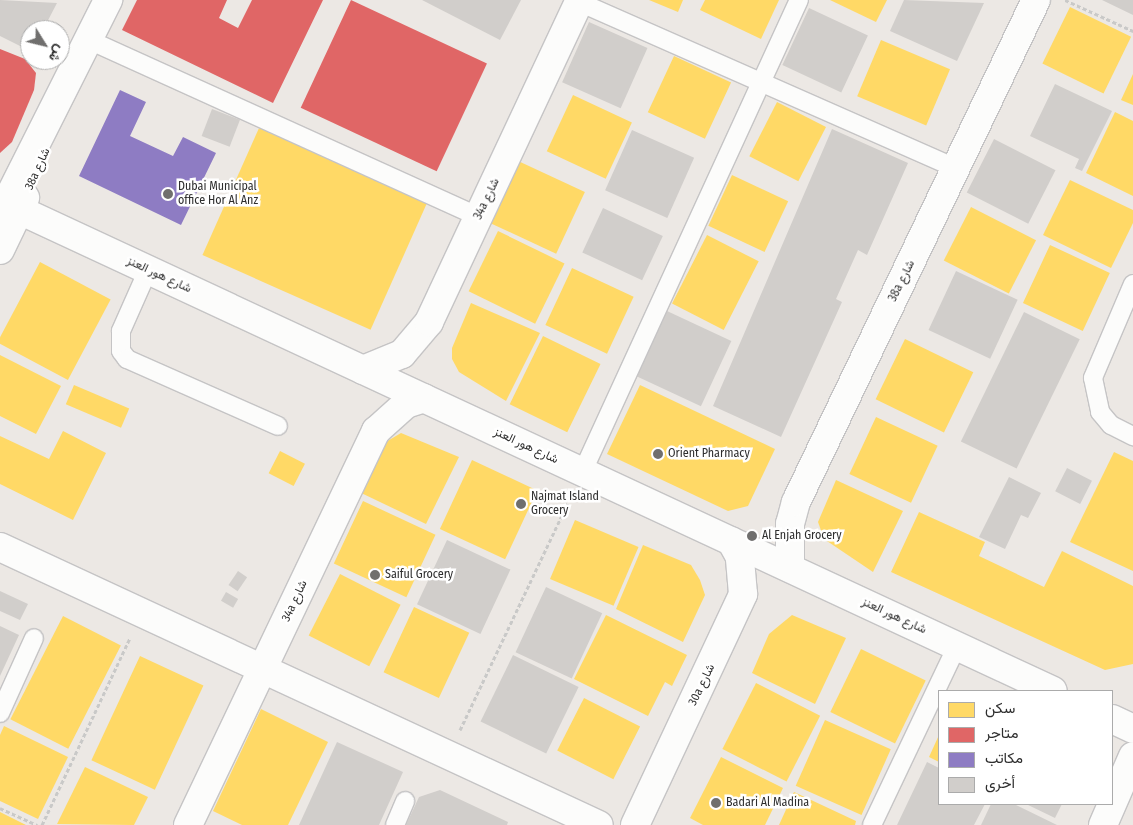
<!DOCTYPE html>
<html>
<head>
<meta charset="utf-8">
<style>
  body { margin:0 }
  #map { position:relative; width:1133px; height:825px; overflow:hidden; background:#ece8e4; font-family:"Fira Sans Condensed",Vazirmatn,sans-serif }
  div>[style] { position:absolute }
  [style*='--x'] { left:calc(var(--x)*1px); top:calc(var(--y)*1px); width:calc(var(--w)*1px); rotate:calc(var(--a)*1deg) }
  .homes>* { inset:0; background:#ffd966; transform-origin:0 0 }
  .shops>* { inset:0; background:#e06666; transform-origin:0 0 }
  .offices>* { inset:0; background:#8e7cc3 }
  .building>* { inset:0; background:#d1cecb; transform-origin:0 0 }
  .path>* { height:3px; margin-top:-1.5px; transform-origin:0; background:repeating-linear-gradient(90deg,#c9c9c8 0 4px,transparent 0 6.5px) }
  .roads { filter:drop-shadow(1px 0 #c5c4c5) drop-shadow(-1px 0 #c5c4c5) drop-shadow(0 1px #c5c4c5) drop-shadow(0 -1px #c5c4c5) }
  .service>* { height:18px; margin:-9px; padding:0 9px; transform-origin:9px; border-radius:9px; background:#fcfcfb }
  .minor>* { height:28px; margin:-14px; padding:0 14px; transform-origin:14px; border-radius:14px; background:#fcfcfb }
  .dots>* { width:14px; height:14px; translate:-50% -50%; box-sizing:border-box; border:2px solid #fff; border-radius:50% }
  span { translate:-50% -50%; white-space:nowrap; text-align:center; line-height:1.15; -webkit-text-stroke:5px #fff; paint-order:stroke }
  .street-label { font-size:12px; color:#2e2e2e }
  .poi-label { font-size:12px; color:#2e2e2e }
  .left { translate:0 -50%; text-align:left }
  .legend { position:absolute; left:938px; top:690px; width:175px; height:115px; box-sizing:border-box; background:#fff; border:1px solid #ababab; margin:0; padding:6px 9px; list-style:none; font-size:15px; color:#2e2e2e }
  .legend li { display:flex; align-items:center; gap:10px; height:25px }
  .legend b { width:25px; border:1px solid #ababab }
  .north { position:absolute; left:20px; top:20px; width:50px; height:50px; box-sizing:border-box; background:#fff; border:1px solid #ababab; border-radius:50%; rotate:126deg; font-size:14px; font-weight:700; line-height:20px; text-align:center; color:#2e2e2e }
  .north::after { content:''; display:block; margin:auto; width:18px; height:22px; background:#706f6e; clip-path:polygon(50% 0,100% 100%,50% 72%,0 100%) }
</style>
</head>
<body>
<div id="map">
  <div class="homes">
    <i style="clip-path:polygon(649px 0,683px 0,678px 12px)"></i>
    <i style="clip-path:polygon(705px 0,779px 0,761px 39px,700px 10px)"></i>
    <i style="clip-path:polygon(830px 0,887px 0,876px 22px)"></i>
    <i style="left:1070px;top:7px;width:68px;height:63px;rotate:26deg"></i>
    <i style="left:881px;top:40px;width:75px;height:61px;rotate:23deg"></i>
    <i style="left:674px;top:56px;width:63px;height:62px;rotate:25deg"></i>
    <i style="clip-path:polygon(1133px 74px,1133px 105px,1121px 100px)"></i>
    <i style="left:573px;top:95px;width:65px;height:62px;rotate:25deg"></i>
    <i style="left:777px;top:102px;width:55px;height:61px;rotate:27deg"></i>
    <i style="clip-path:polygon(1115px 112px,1133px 121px,1133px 196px,1086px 173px)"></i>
    <i style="left:259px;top:128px;width:184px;height:139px;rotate:24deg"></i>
    <i style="left:516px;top:160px;width:76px;height:68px;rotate:25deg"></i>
    <i style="left:732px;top:175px;width:62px;height:56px;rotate:25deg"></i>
    <i style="clip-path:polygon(1070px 180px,1133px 210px,1133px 223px,1111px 268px,1043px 235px)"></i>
    <i style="left:971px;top:207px;width:73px;height:60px;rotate:27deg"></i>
    <i style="left:498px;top:231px;width:74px;height:67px;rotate:26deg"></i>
    <i style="left:707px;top:235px;width:58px;height:77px;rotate:27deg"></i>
    <i style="left:1050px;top:245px;width:66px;height:64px;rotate:25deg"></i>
    <i style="left:40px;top:262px;width:80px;height:91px;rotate:28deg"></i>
    <i style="left:572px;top:268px;width:68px;height:63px;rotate:25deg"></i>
    <i style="clip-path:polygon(471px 303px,540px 333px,506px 401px,459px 372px,452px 359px,452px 348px)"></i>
    <i style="left:543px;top:336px;width:64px;height:76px;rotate:26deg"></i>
    <i style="left:905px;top:339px;width:76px;height:67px;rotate:26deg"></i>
    <i style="clip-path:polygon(0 355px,61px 386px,36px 434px,0 416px)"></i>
    <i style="left:74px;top:385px;width:60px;height:21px;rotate:23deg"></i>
    <i style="clip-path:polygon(640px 385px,775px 449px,748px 506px,728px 511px,607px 454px)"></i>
    <i style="left:876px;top:417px;width:68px;height:63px;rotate:25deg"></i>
    <i style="clip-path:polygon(63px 431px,106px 453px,73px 520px,0 484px,0 436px,49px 459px)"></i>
    <i style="clip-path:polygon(401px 433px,459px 457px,426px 524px,357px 491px,379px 446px)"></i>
    <i style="left:280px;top:451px;width:28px;height:25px;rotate:27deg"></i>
    <i style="clip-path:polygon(1114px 452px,1133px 461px,1133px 571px,1070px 542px)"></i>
    <i style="left:472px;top:460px;width:72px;height:76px;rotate:25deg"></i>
    <i style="clip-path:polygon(836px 480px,903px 511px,873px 572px,824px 539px,818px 522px)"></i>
    <i style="left:363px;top:501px;width:80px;height:69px;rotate:25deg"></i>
    <i style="clip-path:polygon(919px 512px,985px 542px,979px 556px,1044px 587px,1062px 551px,1133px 586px,1133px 664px,1105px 670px,891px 572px)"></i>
    <i style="left:575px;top:520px;width:69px;height:64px;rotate:23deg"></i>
    <i style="clip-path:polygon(643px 545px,691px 565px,700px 580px,705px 595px,683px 642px,616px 609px)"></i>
    <i style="left:340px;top:574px;width:68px;height:69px;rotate:27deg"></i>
    <i style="left:414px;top:607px;width:61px;height:72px;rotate:25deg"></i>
    <i style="clip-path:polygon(606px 615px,687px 655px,672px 686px,665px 682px,648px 716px,574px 679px)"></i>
    <i style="clip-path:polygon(792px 615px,846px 638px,815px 704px,752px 673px,769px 634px)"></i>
    <i style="left:63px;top:616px;width:65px;height:116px;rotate:27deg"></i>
    <i style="left:861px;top:649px;width:72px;height:70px;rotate:26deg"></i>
    <i style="left:140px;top:656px;width:70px;height:115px;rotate:25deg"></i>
    <i style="left:756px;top:683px;width:72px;height:74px;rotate:27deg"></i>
    <i style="left:584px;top:698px;width:63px;height:59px;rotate:27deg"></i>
    <i style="clip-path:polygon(261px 709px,328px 742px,288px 825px,242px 825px,213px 811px)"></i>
    <i style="left:825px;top:720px;width:72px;height:72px;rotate:24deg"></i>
    <i style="clip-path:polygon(4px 726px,68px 757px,38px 819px,0 801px,0 735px)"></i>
    <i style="clip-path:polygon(939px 735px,939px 762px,929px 757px)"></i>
    <i style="clip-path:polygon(721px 757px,783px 788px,765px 825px,703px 825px,690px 818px)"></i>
    <i style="clip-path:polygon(85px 767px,148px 797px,134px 825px,57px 824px)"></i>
    <i style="clip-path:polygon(794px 792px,856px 821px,855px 825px,779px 825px)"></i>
    <i style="clip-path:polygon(0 812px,26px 825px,0 825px)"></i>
  </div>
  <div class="shops">
    <i style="clip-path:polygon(137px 0,227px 0,219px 18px,238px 28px,252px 0,323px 0,273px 103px,122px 30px)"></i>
    <i style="left:351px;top:0;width:150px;height:119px;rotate:25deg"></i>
    <i style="clip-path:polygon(0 49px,25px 59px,36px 73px,34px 90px,12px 142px,0 153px)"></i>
  </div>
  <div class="offices">
    <i style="clip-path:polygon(120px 90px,146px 102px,130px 136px,173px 156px,183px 137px,216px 153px,181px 225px,79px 176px)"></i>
  </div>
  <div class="building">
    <i style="clip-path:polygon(0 0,57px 3px,43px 30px,30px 30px,30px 51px,0 36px)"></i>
    <i style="clip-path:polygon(422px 0,521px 0,500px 40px)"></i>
    <i style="clip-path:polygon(904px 0,984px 3px,957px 61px,890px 31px)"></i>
    <i style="clip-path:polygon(1102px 0,1133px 0,1133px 15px)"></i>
    <i style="left:809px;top:8px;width:65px;height:63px;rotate:25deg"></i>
    <i style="left:589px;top:22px;width:64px;height:66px;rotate:24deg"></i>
    <i style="clip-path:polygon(1055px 84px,1112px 111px,1082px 171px,1075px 168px,1079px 159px,1030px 136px)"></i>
    <i style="left:212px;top:109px;width:30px;height:29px;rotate:21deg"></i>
    <i style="clip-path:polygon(832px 129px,908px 163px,867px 255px,858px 250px,836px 299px,842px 302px,781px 437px,713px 406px)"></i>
    <i style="left:632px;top:130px;width:68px;height:66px;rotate:24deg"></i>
    <i style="left:994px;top:139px;width:69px;height:60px;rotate:27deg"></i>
    <i style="left:603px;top:208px;width:66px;height:49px;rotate:25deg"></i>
    <i style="left:956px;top:271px;width:68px;height:65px;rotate:25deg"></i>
    <i style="left:667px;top:311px;width:71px;height:72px;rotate:25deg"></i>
    <i style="left:1024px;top:312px;width:62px;height:144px;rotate:26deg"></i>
    <i style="left:1067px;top:468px;width:28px;height:26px;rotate:27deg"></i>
    <i style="clip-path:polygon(1009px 477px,1041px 493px,1028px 518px,1021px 515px,1005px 549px,979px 537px)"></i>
    <i style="left:447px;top:540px;width:70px;height:71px;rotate:25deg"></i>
    <i style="left:238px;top:571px;width:11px;height:17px;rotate:34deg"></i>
    <i style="left:546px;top:587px;width:62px;height:72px;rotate:25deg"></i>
    <i style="clip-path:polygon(0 591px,28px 604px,20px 620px,0 611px)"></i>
    <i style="left:226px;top:592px;width:14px;height:10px;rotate:30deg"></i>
    <i style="clip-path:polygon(0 626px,19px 635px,0 676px)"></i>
    <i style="left:513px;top:655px;width:73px;height:74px;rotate:26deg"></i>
    <i style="clip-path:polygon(337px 742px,403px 772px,379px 825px,299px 825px)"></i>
    <i style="clip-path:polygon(927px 762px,939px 768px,939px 804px,985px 804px,974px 825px,897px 825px)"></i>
    <i style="clip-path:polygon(440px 790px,508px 822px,507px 825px,406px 825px,419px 797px)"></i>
    <i style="clip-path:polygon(991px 804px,1014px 804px,1057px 825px,981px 825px)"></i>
    <i style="clip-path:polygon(1026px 804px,1062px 804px,1055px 818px)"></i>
  </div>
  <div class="path">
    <i style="--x:1065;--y:0;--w:75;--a:24.5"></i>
    <i style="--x:460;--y:730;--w:257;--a:-64.6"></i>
    <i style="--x:0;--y:808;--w:41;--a:24.7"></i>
    <i style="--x:42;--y:825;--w:207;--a:-64.8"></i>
  </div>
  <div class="roads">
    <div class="service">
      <i style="--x:579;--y:2;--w:412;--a:23.8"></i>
      <i style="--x:89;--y:40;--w:428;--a:24.4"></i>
      <i style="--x:148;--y:270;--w:67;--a:113.9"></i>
      <i style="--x:121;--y:331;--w:20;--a:90"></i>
      <i style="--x:121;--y:351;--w:10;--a:53"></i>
      <i style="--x:127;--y:359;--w:165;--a:23.9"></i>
      <i style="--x:1133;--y:284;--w:102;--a:113.1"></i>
      <i style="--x:1093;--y:378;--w:35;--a:78"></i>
      <i style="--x:1100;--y:412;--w:17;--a:50"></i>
      <i style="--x:1111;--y:425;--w:25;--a:27"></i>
      <i style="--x:582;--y:473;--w:520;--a:-65.36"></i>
      <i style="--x:0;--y:713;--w:82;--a:-65.6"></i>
      <i style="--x:395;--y:825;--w:26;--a:-67"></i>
      <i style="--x:872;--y:825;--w:198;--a:-64.6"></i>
    </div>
    <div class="minor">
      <i style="--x:0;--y:201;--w:1161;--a:24.95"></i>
      <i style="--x:0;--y:215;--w:241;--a:-63.3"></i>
      <i style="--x:0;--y:250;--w:58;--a:-64.3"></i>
      <i style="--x:363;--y:370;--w:42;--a:-22.3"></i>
      <i style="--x:402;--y:354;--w:42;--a:-49.8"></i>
      <i style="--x:429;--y:322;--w:356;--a:-64.9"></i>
      <i style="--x:0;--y:547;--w:660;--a:24.9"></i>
      <i style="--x:790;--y:568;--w:44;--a:-90"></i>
      <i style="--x:790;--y:524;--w:23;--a:-75"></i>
      <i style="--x:796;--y:502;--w:556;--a:-64.45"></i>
      <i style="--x:1112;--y:719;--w:23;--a:25"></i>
      <i style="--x:188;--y:825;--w:437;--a:-64.5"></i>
      <i style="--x:376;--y:431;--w:40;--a:-42"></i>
      <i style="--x:406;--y:404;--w:19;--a:-18"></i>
      <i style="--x:635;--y:825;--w:255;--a:-64.9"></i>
      <i style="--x:743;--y:594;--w:37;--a:-95"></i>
      <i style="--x:740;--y:557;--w:18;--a:-119"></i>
      <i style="--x:1103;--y:825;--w:75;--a:-66.5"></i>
    </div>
  </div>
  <div class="dots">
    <i style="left:168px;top:194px;background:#706f6e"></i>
    <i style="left:658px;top:454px;background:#706f6e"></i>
    <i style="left:521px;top:504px;background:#706f6e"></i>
    <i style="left:752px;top:536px;background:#706f6e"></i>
    <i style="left:375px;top:575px;background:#706f6e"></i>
    <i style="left:716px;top:803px;background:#706f6e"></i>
  </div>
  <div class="street-label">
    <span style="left:38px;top:169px;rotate:-66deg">38a شارع</span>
    <span style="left:487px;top:199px;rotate:-65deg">34a شارع</span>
    <span style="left:159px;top:275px;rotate:25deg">شارع هور العنز</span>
    <span style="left:902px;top:281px;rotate:-64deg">38a شارع</span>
    <span style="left:526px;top:446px;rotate:25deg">شارع هور العنز</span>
    <span style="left:295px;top:601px;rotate:-65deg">34a شارع</span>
    <span style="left:894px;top:616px;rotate:25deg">شارع هور العنز</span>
    <span style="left:702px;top:685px;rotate:-64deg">30a شارع</span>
  </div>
  <div class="poi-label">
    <span class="left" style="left:178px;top:194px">Dubai Municipal<br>office Hor Al Anz</span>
    <span class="left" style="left:668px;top:454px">Orient Pharmacy</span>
    <span class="left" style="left:531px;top:504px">Najmat Island<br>Grocery</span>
    <span class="left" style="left:762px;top:536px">Al Enjah Grocery</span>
    <span class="left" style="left:385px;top:575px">Saiful Grocery</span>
    <span class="left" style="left:726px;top:803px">Badari Al Madina</span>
  </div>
  <ul class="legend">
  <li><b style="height:14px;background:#ffd966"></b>سكن</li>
  <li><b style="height:14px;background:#e06666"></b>متاجر</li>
  <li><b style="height:14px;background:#8e7cc3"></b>مكاتب</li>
  <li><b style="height:14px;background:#d1cecb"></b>أخرى</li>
  </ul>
  <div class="north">ش</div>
</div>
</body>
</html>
